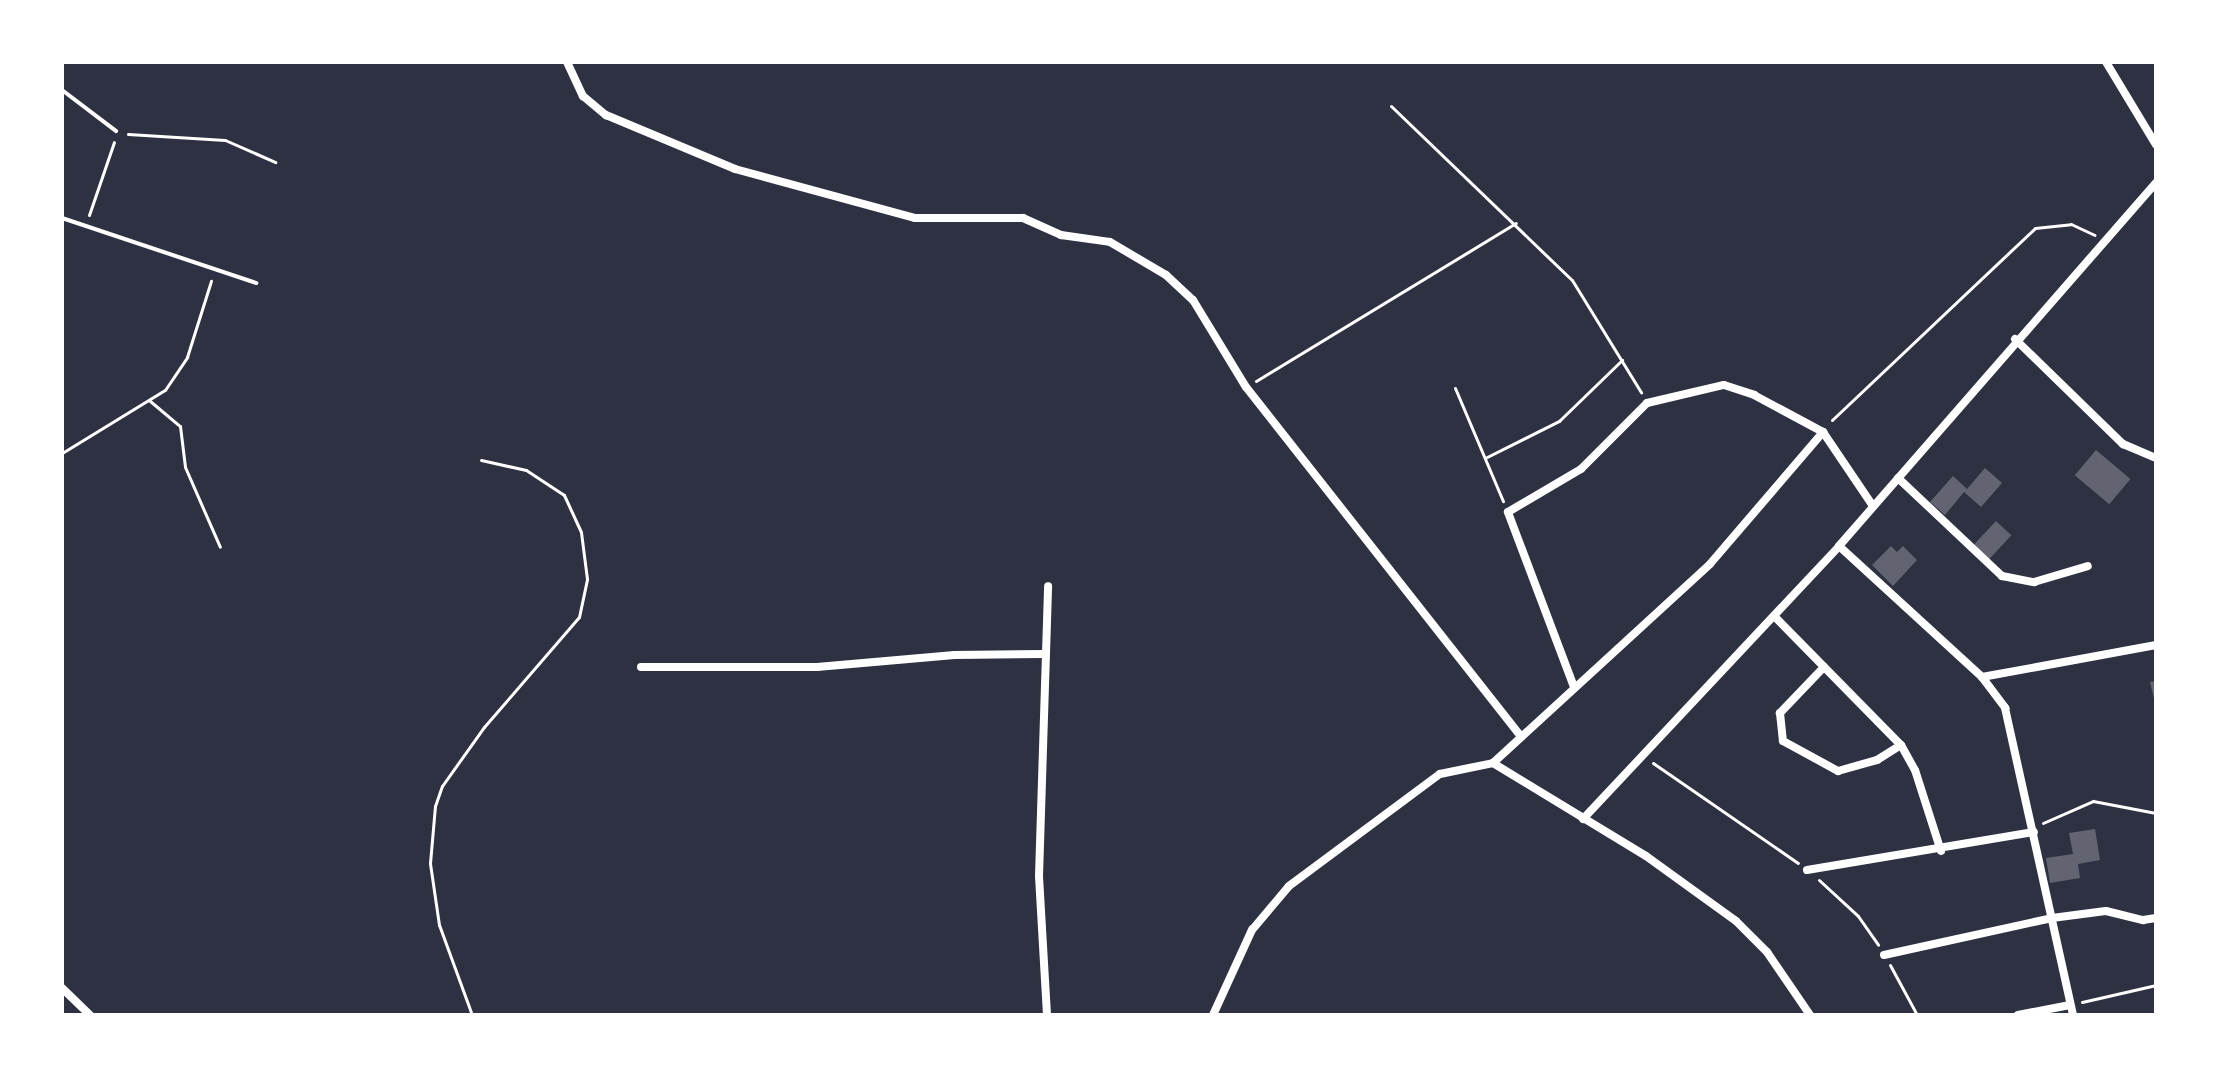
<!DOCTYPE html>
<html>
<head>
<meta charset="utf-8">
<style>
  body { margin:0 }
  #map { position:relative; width:2218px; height:1077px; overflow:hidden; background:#2d3142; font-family:"PT Serif",serif }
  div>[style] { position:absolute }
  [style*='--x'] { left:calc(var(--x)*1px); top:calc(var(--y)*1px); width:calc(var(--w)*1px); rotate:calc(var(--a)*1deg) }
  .building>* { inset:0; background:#626471; transform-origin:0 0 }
  .path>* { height:3px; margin:-1.5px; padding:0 1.5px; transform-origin:1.5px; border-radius:1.5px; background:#fff }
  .service>* { height:4px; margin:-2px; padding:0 2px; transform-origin:2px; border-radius:2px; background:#fff }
  .minor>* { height:8px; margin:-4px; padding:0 4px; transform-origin:4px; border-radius:4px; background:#fff }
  span { translate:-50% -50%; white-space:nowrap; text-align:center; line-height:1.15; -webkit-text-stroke:8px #fff; paint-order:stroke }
  .frame { position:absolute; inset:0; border:64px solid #fff; pointer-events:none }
</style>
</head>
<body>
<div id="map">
  <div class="building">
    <i style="left:2096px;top:450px;width:45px;height:33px;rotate:40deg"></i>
    <i style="clip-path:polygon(1985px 468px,2002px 483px,1981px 507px,1964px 492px,1945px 515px,1930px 502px,1953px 476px,1967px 489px)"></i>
    <i style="left:1996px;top:521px;width:21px;height:35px;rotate:43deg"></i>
    <i style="clip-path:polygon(1891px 546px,1897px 552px,1903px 546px,1917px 560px,1893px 586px,1872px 565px)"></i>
    <i style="clip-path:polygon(2156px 681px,2156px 703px,2155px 703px,2150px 682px)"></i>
    <i style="clip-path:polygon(2095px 829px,2100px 860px,2078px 864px,2080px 878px,2050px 883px,2046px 858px,2073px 854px,2069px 833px)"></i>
  </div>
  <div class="path">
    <i style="--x:1391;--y:106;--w:251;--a:43.9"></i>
    <i style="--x:1572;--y:280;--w:132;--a:58.4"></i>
    <i style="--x:128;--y:134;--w:97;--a:3.5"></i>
    <i style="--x:225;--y:140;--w:55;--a:23.7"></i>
    <i style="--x:89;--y:215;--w:77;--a:-71.1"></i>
    <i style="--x:1256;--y:381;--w:304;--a:-31.3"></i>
    <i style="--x:1455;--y:388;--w:123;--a:67"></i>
    <i style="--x:150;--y:401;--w:39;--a:40"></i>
    <i style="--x:180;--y:426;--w:41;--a:83"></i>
    <i style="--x:185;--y:467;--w:87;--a:66.4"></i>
    <i style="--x:1832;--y:420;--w:279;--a:-43.4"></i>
    <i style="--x:2035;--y:228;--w:36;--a:-6"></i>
    <i style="--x:2071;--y:224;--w:26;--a:25"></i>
    <i style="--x:62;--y:453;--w:121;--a:-31.5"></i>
    <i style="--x:165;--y:390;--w:40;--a:-56"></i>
    <i style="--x:187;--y:357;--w:80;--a:-72.5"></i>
    <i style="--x:1485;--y:458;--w:83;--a:-26.6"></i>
    <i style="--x:1559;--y:421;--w:88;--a:-44.1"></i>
    <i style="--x:1653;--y:763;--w:176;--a:34.6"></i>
    <i style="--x:2043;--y:823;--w:55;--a:-23.7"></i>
    <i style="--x:2093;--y:801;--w:64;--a:10.8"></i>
    <i style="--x:1819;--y:880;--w:53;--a:42.7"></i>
    <i style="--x:1858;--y:916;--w:35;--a:55"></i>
    <i style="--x:1890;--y:965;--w:57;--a:61.6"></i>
    <i style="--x:2082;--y:1002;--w:76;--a:-12.9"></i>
    <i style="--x:472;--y:1015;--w:96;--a:-110.1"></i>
    <i style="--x:439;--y:925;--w:63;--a:-98.3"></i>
    <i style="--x:430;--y:863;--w:57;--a:-85"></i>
    <i style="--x:435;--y:806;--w:21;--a:-71"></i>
    <i style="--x:442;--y:786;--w:72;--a:-54.6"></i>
    <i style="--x:484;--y:727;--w:145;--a:-49.2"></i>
    <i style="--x:579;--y:617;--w:39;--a:-78"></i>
    <i style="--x:587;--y:579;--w:47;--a:-97.3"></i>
    <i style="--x:581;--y:532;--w:41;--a:-114.7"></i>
    <i style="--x:564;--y:495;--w:45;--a:-146.7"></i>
    <i style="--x:526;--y:470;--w:46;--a:-167.5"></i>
  </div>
  <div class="service">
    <i style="--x:62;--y:90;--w:68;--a:37.2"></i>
    <i style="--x:62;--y:218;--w:205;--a:18.5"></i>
  </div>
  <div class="minor">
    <i style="--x:567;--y:62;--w:38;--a:65"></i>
    <i style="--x:583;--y:96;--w:30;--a:40"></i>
    <i style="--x:606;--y:115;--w:140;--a:22.7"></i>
    <i style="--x:735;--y:169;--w:187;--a:15.2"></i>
    <i style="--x:915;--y:218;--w:108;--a:0"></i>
    <i style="--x:1023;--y:218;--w:42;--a:24.1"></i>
    <i style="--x:1061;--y:235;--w:49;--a:8.1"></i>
    <i style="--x:1110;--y:242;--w:65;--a:30.5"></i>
    <i style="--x:1166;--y:275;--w:37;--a:43"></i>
    <i style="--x:1193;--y:300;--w:102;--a:58.7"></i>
    <i style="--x:1246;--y:387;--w:445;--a:51.8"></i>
    <i style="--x:2106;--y:62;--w:97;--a:58.9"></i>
    <i style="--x:2015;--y:339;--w:151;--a:44.2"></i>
    <i style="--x:2123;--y:444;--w:36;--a:23"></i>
    <i style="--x:1898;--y:478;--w:143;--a:43.3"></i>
    <i style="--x:2002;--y:576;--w:33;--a:11"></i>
    <i style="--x:2034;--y:582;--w:56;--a:-16.5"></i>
    <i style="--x:1839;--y:546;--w:194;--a:42.5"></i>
    <i style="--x:1982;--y:677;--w:39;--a:53"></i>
    <i style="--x:2005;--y:708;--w:314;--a:77.5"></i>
    <i style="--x:1775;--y:617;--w:180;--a:45.5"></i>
    <i style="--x:1901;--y:745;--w:29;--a:61"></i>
    <i style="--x:1915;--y:770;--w:85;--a:72.2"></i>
    <i style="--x:641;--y:667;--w:176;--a:0"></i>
    <i style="--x:817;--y:667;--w:138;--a:-5"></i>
    <i style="--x:954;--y:655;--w:91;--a:-0.6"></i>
    <i style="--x:1824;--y:667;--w:64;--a:133.7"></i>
    <i style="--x:1780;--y:713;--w:28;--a:84"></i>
    <i style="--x:1783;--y:741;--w:63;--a:28.6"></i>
    <i style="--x:1838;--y:771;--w:41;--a:-15.8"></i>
    <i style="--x:1877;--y:760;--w:28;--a:-32"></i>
    <i style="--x:1982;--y:677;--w:177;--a:-10.4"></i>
    <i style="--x:1574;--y:687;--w:187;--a:-110.7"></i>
    <i style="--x:1508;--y:512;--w:85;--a:-30.5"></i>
    <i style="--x:1581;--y:469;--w:93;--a:-45"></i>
    <i style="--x:1647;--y:403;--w:79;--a:-13.2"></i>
    <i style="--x:1724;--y:385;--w:32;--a:18"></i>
    <i style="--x:1754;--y:395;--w:78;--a:28.2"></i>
    <i style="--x:1823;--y:432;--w:89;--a:56"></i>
    <i style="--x:1493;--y:763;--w:294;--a:-42.5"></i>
    <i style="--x:1710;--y:564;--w:174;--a:-49.4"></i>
    <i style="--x:1583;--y:819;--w:374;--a:-46.8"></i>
    <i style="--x:1839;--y:546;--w:482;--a:-48.9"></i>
    <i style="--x:1807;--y:870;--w:230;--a:-9.5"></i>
    <i style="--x:1884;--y:955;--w:172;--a:-12.4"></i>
    <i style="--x:2052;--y:918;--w:54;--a:-7.4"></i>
    <i style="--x:2106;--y:911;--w:38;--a:14"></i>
    <i style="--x:2143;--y:920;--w:13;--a:-9"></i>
    <i style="--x:62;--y:988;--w:39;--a:44"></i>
    <i style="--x:1047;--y:1015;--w:139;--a:-93.3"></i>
    <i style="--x:1039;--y:876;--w:290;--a:-88.2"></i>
    <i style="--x:1213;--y:1015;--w:94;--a:-65.4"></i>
    <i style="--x:1252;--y:930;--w:57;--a:-49.9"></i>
    <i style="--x:1289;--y:886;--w:188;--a:-36.6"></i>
    <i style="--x:1440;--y:774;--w:54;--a:-11.7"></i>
    <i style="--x:1493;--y:763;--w:179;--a:31.3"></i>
    <i style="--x:1646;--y:856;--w:111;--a:35.8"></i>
    <i style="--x:1736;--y:921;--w:44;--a:45"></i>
    <i style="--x:1767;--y:952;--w:76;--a:55.7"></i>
    <i style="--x:2018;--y:1015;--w:53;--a:-10.9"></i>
  </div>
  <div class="frame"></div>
</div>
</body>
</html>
